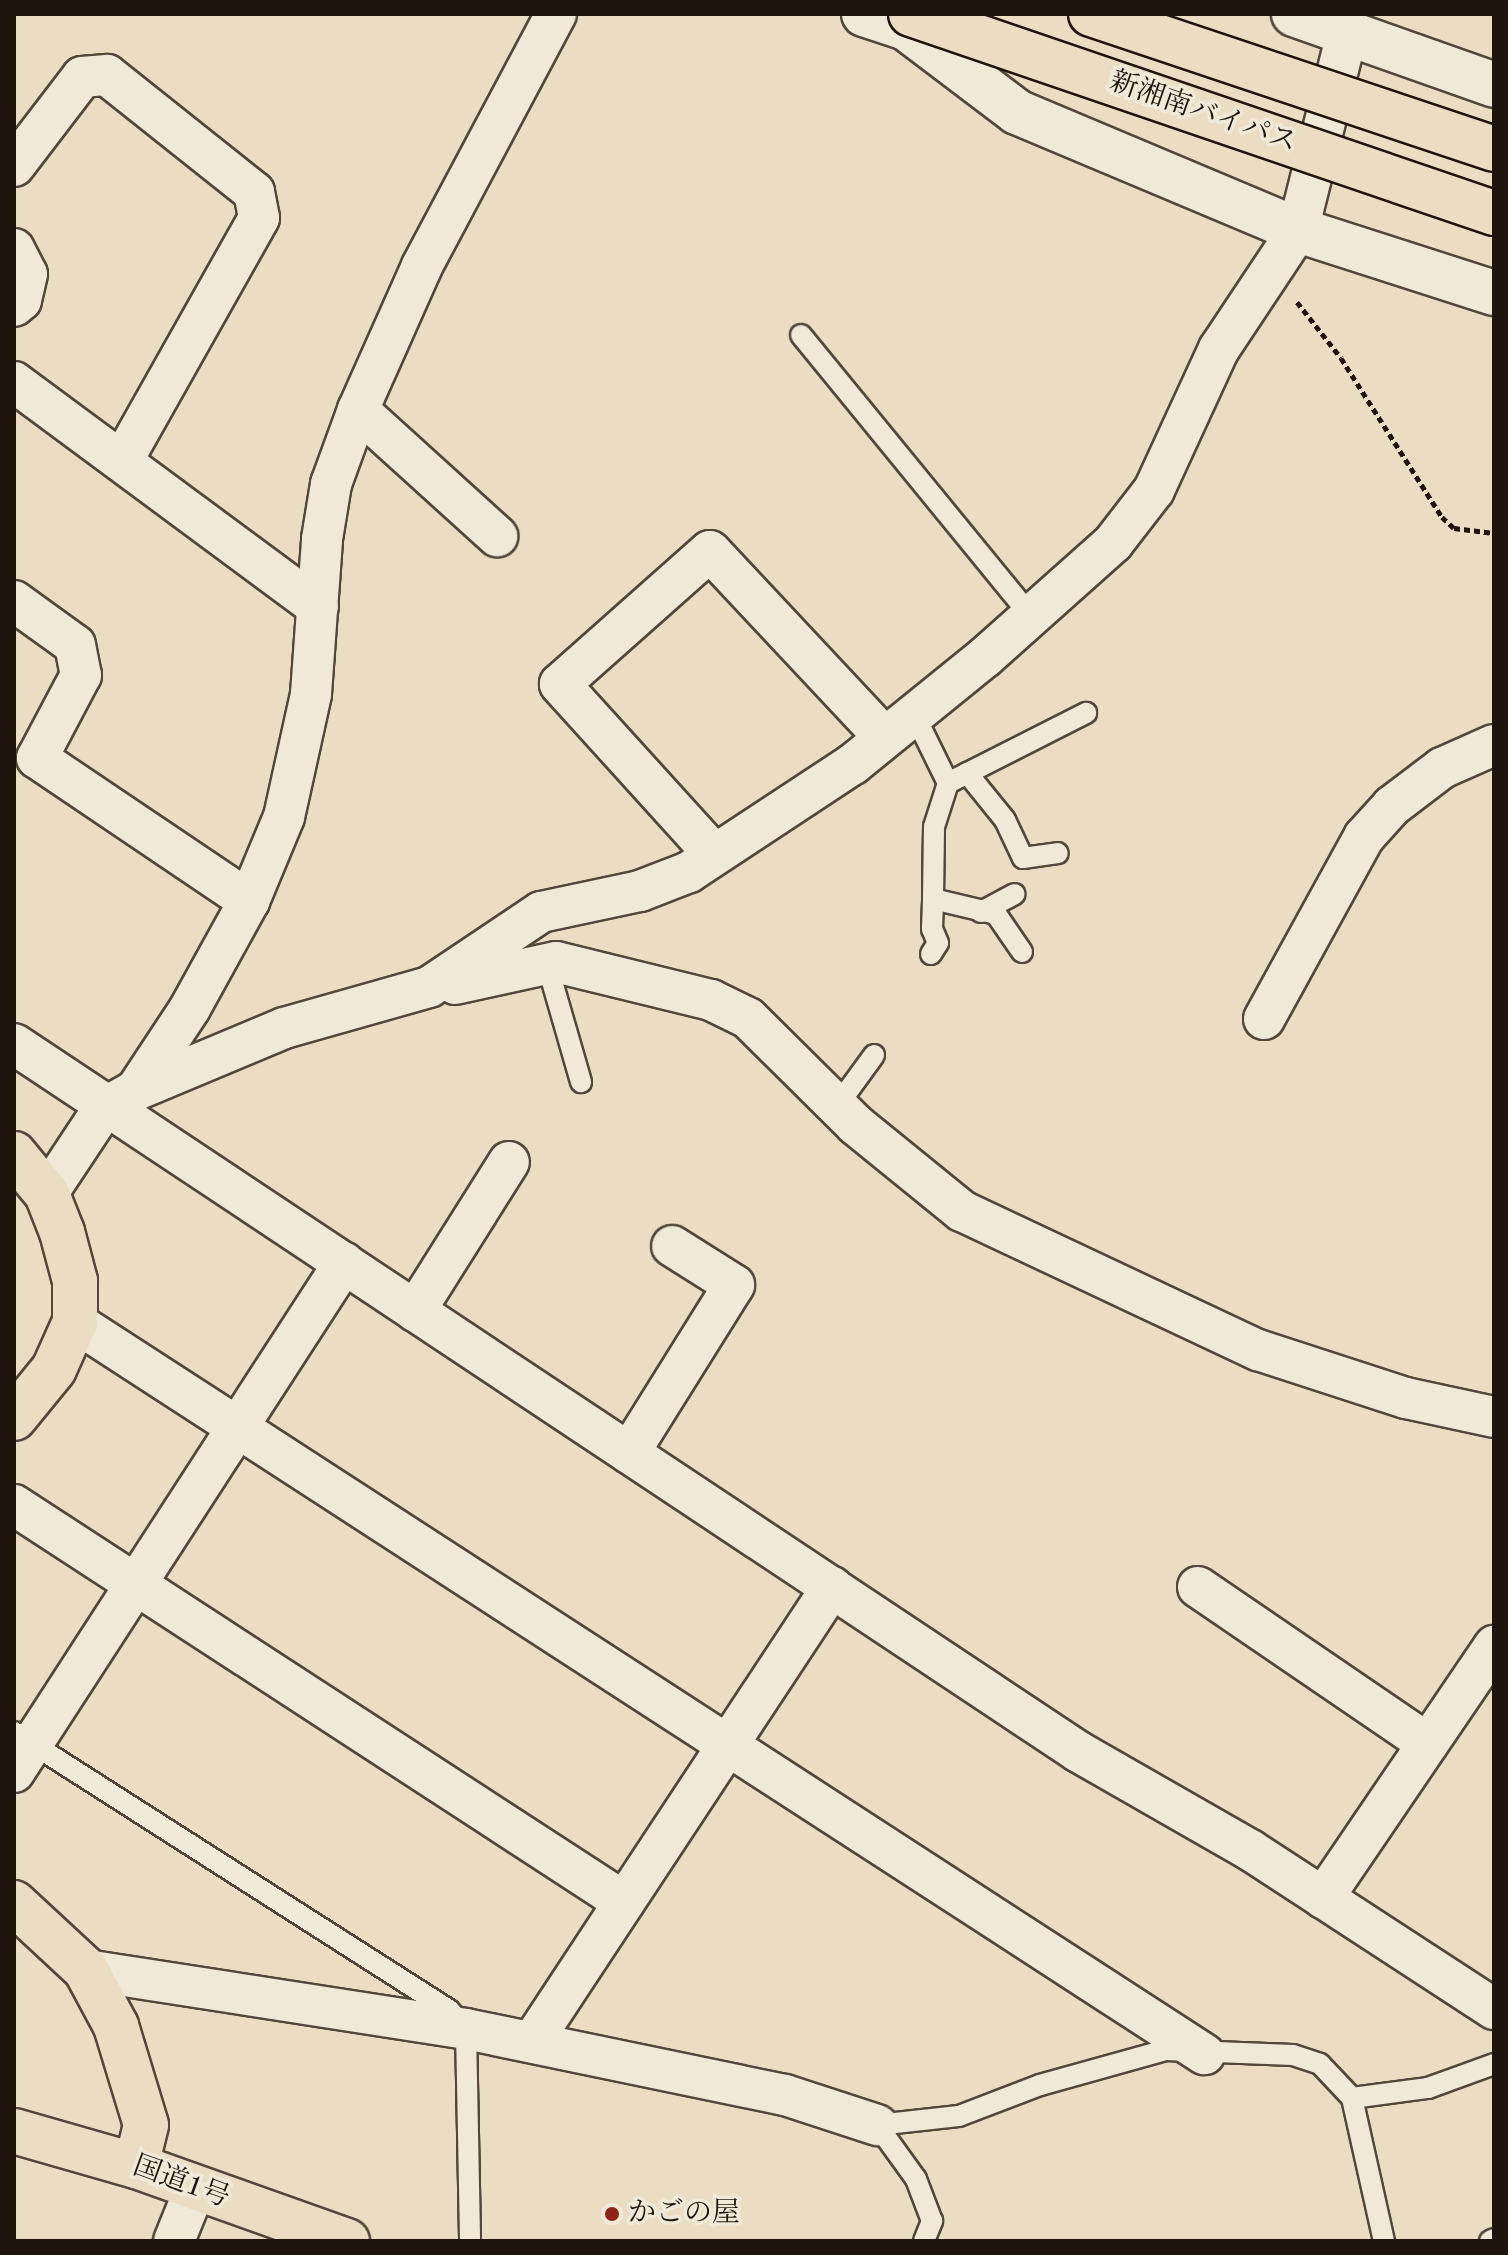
<!DOCTYPE html>
<html>
<head>
<meta charset="utf-8">
<style>
  body { margin:0 }
  #map { position:relative; width:1508px; height:2255px; overflow:hidden; background:#eaddc3; font-family:"Old Standard TT","Noto Serif JP",serif }
  div>[style] { position:absolute }
  [style*='--x'] { left:calc(var(--x)*1px); top:calc(var(--y)*1px); width:calc(var(--w)*1px); rotate:calc(var(--a)*1deg) }
  .path>* { height:5px; margin-top:-2.5px; transform-origin:0; background:repeating-linear-gradient(90deg,#20150c 0 6px,transparent 0 10px) }
  .roads { filter:drop-shadow(2px 0 #52473a) drop-shadow(-2px 0 #52473a) drop-shadow(0 2px #52473a) drop-shadow(0 -2px #52473a) }
  .lane>* { height:20px; margin:-10px; padding:0 10px; transform-origin:10px; border-radius:10px; background:#f1e9d8 }
  .street>* { height:40px; margin:-20px; padding:0 20px; transform-origin:20px; border-radius:20px; background:#f1e9d8 }
  .secondary>* { height:44px; margin:-22px; padding:0 22px; transform-origin:22px; border-radius:22px; background:#f1e9d8 }
  .primary>* { height:44px; margin:-22px; padding:0 22px; transform-origin:22px; border-radius:22px; background:#eaddc3 }
  .highway>* { height:44px; margin:-22px; padding:0 22px; transform-origin:22px; border-radius:22px; background:#eaddc3 }
  .bridges { filter:drop-shadow(2px 0 #20150c) drop-shadow(-2px 0 #20150c) drop-shadow(0 2px #20150c) drop-shadow(0 -2px #20150c) }
  .highway-bridge>* { height:44px; margin:-22px; padding:0 22px; transform-origin:22px; border-radius:22px; background:#eaddc3 }
  .dots>* { width:22px; height:22px; translate:-50% -50%; box-sizing:border-box; border:4px solid #f1e9d8; border-radius:50% }
  span { translate:-50% -50%; white-space:nowrap; text-align:center; line-height:1.15; -webkit-text-stroke:7px #f1e9d8; paint-order:stroke }
  .street-label { font-size:28px; color:#20150c }
  .poi-label { font-size:28px; color:#20150c }
  .left { translate:0 -50%; text-align:left }
  .frame { position:absolute; inset:0; border:16px solid #20150c; pointer-events:none }
</style>
</head>
<body>
<div id="map">
  <div class="path">
    <i style="--x:1297;--y:302;--w:71;--a:51.8"></i>
    <i style="--x:1341;--y:358;--w:188;--a:57.6"></i>
    <i style="--x:1442;--y:517;--w:16;--a:43"></i>
    <i style="--x:1454;--y:528;--w:40;--a:7.1"></i>
  </div>
  <div class="roads">
    <div class="lane">
      <i style="--x:801;--y:335;--w:360;--a:50.7"></i>
      <i style="--x:914;--y:714;--w:77;--a:63.8"></i>
      <i style="--x:948;--y:783;--w:46;--a:107.7"></i>
      <i style="--x:934;--y:827;--w:72;--a:90.8"></i>
      <i style="--x:933;--y:899;--w:65;--a:13.4"></i>
      <i style="--x:996;--y:914;--w:46;--a:55.6"></i>
      <i style="--x:967;--y:773;--w:60;--a:51"></i>
      <i style="--x:1005;--y:820;--w:42;--a:64.7"></i>
      <i style="--x:1023;--y:858;--w:35;--a:-8"></i>
      <i style="--x:948;--y:783;--w:155;--a:-26.9"></i>
      <i style="--x:981;--y:912;--w:38;--a:-28"></i>
      <i style="--x:931;--y:954;--w:13;--a:-58"></i>
      <i style="--x:938;--y:943;--w:15;--a:-113"></i>
      <i style="--x:932;--y:929;--w:30;--a:-88"></i>
      <i style="--x:547;--y:964;--w:123;--a:73.9"></i>
      <i style="--x:837;--y:1106;--w:63;--a:-54"></i>
      <i style="--x:14;--y:1732;--w:516;--a:32.58"></i>
      <i style="--x:449;--y:2010;--w:25;--a:48"></i>
      <i style="--x:466;--y:2029;--w:212;--a:88.9"></i>
      <i style="--x:1352;--y:2098;--w:147;--a:77.4"></i>
      <i style="--x:924;--y:2241;--w:22;--a:-68"></i>
      <i style="--x:932;--y:2221;--w:45;--a:-110.9"></i>
      <i style="--x:916;--y:2179;--w:67;--a:-125.8"></i>
      <i style="--x:877;--y:2125;--w:82;--a:-6.3"></i>
      <i style="--x:959;--y:2116;--w:87;--a:-20.9"></i>
      <i style="--x:1040;--y:2085;--w:130;--a:-15.6"></i>
      <i style="--x:1165;--y:2050;--w:128;--a:2.2"></i>
      <i style="--x:1293;--y:2055;--w:28;--a:18"></i>
      <i style="--x:1320;--y:2064;--w:47;--a:46.7"></i>
      <i style="--x:1352;--y:2098;--w:77;--a:-7.5"></i>
      <i style="--x:1428;--y:2088;--w:70;--a:-20"></i>
      <i style="--x:1490;--y:2241;--w:4;--a:-27"></i>
    </div>
    <div class="street">
      <i style="--x:14;--y:166;--w:112;--a:-52.6"></i>
      <i style="--x:82;--y:77;--w:25;--a:-5"></i>
      <i style="--x:107;--y:75;--w:188;--a:38.5"></i>
      <i style="--x:254;--y:192;--w:26;--a:79"></i>
      <i style="--x:259;--y:218;--w:279;--a:119.4"></i>
      <i style="--x:14;--y:249;--w:28;--a:63"></i>
      <i style="--x:27;--y:274;--w:27;--a:103"></i>
      <i style="--x:21;--y:300;--w:9;--a:139"></i>
      <i style="--x:14;--y:382;--w:378;--a:36.5"></i>
      <i style="--x:358;--y:410;--w:188;--a:42.2"></i>
      <i style="--x:14;--y:601;--w:75;--a:35.8"></i>
      <i style="--x:75;--y:645;--w:31;--a:79"></i>
      <i style="--x:81;--y:675;--w:94;--a:117.9"></i>
      <i style="--x:37;--y:758;--w:256;--a:34"></i>
      <i style="--x:713;--y:853;--w:228;--a:-132.2"></i>
      <i style="--x:560;--y:684;--w:200;--a:-41.6"></i>
      <i style="--x:710;--y:551;--w:255;--a:46.9"></i>
      <i style="--x:455;--y:984;--w:103;--a:-12.3"></i>
      <i style="--x:556;--y:962;--w:160;--a:13.8"></i>
      <i style="--x:711;--y:1000;--w:41;--a:25.9"></i>
      <i style="--x:748;--y:1018;--w:152;--a:44.7"></i>
      <i style="--x:856;--y:1125;--w:136;--a:39.1"></i>
      <i style="--x:962;--y:1211;--w:327;--a:25.2"></i>
      <i style="--x:1258;--y:1350;--w:156;--a:18"></i>
      <i style="--x:1406;--y:1398;--w:90;--a:12.2"></i>
      <i style="--x:1264;--y:1019;--w:208;--a:-61.2"></i>
      <i style="--x:1364;--y:837;--w:42;--a:-47.9"></i>
      <i style="--x:1392;--y:806;--w:63;--a:-37.2"></i>
      <i style="--x:1442;--y:768;--w:57;--a:-23.9"></i>
      <i style="--x:14;--y:1044;--w:1279;--a:33.62"></i>
      <i style="--x:1079;--y:1752;--w:197;--a:29.8"></i>
      <i style="--x:1250;--y:1850;--w:291;--a:33.1"></i>
      <i style="--x:136;--y:1090;--w:98;--a:-56.6"></i>
      <i style="--x:190;--y:1008;--w:122;--a:-61.1"></i>
      <i style="--x:249;--y:901;--w:91;--a:-67.4"></i>
      <i style="--x:284;--y:817;--w:126;--a:-77.6"></i>
      <i style="--x:311;--y:694;--w:155;--a:-85.9"></i>
      <i style="--x:322;--y:539;--w:56;--a:-80.7"></i>
      <i style="--x:331;--y:484;--w:79;--a:-70"></i>
      <i style="--x:358;--y:410;--w:158;--a:-66"></i>
      <i style="--x:422;--y:266;--w:285;--a:-62"></i>
      <i style="--x:47;--y:1194;--w:103;--a:-56.5"></i>
      <i style="--x:104;--y:1108;--w:37;--a:-29"></i>
      <i style="--x:136;--y:1090;--w:160;--a:-22.7"></i>
      <i style="--x:284;--y:1028;--w:151;--a:-15.8"></i>
      <i style="--x:429;--y:987;--w:135;--a:-33.8"></i>
      <i style="--x:541;--y:912;--w:101;--a:-12"></i>
      <i style="--x:640;--y:891;--w:53;--a:-21.2"></i>
      <i style="--x:689;--y:872;--w:196;--a:-33.4"></i>
      <i style="--x:853;--y:764;--w:169;--a:-39"></i>
      <i style="--x:984;--y:658;--w:173;--a:-41.7"></i>
      <i style="--x:1113;--y:543;--w:67;--a:-52.3"></i>
      <i style="--x:1154;--y:490;--w:155;--a:-65.3"></i>
      <i style="--x:1219;--y:349;--w:143;--a:-56.4"></i>
      <i style="--x:1298;--y:230;--w:203;--a:-76"></i>
      <i style="--x:415;--y:1311;--w:176;--a:-57.8"></i>
      <i style="--x:75;--y:1322;--w:1346;--a:32.96"></i>
      <i style="--x:629;--y:1453;--w:198;--a:-58"></i>
      <i style="--x:734;--y:1285;--w:73;--a:-147.8"></i>
      <i style="--x:14;--y:1505;--w:728;--a:33.06"></i>
      <i style="--x:1198;--y:1587;--w:278;--a:34.3"></i>
      <i style="--x:14;--y:1772;--w:607;--a:-57.04"></i>
      <i style="--x:1323;--y:1898;--w:305;--a:-55.8"></i>
      <i style="--x:86;--y:1970;--w:385;--a:8.8"></i>
      <i style="--x:466;--y:2029;--w:326;--a:11.7"></i>
      <i style="--x:785;--y:2095;--w:97;--a:18.1"></i>
      <i style="--x:532;--y:2042;--w:545;--a:-56.6"></i>
      <i style="--x:174;--y:2241;--w:56;--a:-68"></i>
    </div>
    <div class="secondary">
      <i style="--x:864;--y:14;--w:44;--a:18.4"></i>
      <i style="--x:906;--y:28;--w:139;--a:37.1"></i>
      <i style="--x:1017;--y:112;--w:305;--a:22.8"></i>
      <i style="--x:1298;--y:230;--w:206;--a:17.8"></i>
      <i style="--x:1294;--y:14;--w:212;--a:19.5"></i>
    </div>
    <div class="primary">
      <i style="--x:14;--y:1154;--w:52;--a:50.5"></i>
      <i style="--x:47;--y:1194;--w:41;--a:68.5"></i>
      <i style="--x:62;--y:1232;--w:51;--a:75.1"></i>
      <i style="--x:75;--y:1281;--w:41;--a:90"></i>
      <i style="--x:75;--y:1322;--w:51;--a:114.1"></i>
      <i style="--x:54;--y:1369;--w:63;--a:129.2"></i>
      <i style="--x:14;--y:1903;--w:98;--a:42.9"></i>
      <i style="--x:86;--y:1970;--w:64;--a:61.8"></i>
      <i style="--x:116;--y:2026;--w:103;--a:73.1"></i>
      <i style="--x:146;--y:2125;--w:42;--a:103.7"></i>
    </div>
    <div class="highway">
      <i style="--x:14;--y:2131;--w:127;--a:16"></i>
      <i style="--x:136;--y:2166;--w:224;--a:19.6"></i>
    </div>
  </div>
  <div class="bridges">
    <div class="highway-bridge">
      <i style="--x:911;--y:14;--w:616;--a:18.85"></i>
      <i style="--x:1091;--y:14;--w:425;--a:18.5"></i>
    </div>
  </div>
  <div class="dots">
    <i style="left:612px;top:2214px;background:#8f2418"></i>
  </div>
  <div class="street-label">
    <span style="left:1203px;top:113px;rotate:19deg">新湘南バイパス</span>
    <span style="left:181px;top:2183px;rotate:20deg">国道1号</span>
  </div>
  <div class="poi-label">
    <span class="left" style="left:628px;top:2214px">かごの屋</span>
  </div>
  <div class="frame"></div>
</div>
</body>
</html>
